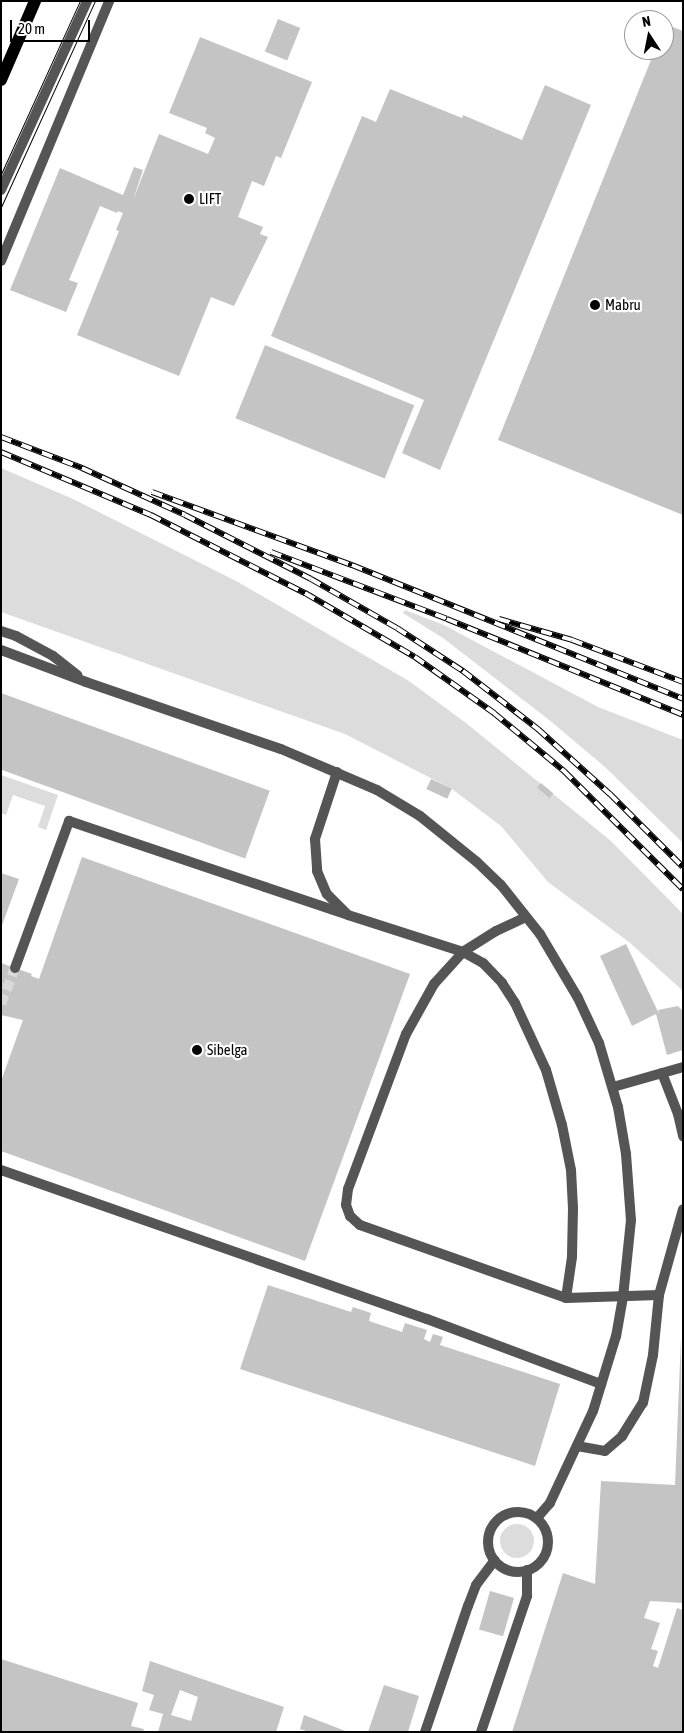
<!DOCTYPE html>
<html>
<head>
<meta charset="utf-8">
<style>
  body { margin:0 }
  #map { position:relative; width:684px; height:1733px; overflow:hidden; background:#fff; font-family:"Asap Condensed",sans-serif }
  div>[style] { position:absolute }
  [style*='--x'] { left:calc(var(--x)*1px); top:calc(var(--y)*1px); width:calc(var(--w)*1px); rotate:calc(var(--a)*1deg) }
  .green>* { inset:0; background:#dcdcdc }
  .round { border-radius:50% }
  .building>* { inset:0; background:#c4c4c4; transform-origin:0 0 }
  .street-tunnel>* { height:10px; margin-top:-5px; transform-origin:0; background:repeating-linear-gradient(90deg,#d9d9d9 0 10px,transparent 0 15px) }
  .lane>* { height:10px; margin:-5px; padding:0 5px; transform-origin:5px; border-radius:5px; background:#555 }
  .lane>.ring { margin:-5px; padding:0; box-sizing:content-box; background:none; border:10px solid #555; border-radius:50% }
  .street>* { height:10px; margin:-5px; padding:0 5px; transform-origin:5px; border-radius:5px; background:#555 }
  .primary>* { height:12px; margin:-6px; padding:0 6px; transform-origin:6px; border-radius:6px; background:#000 }
  .tram>* { height:1px; margin:-0.5px; padding:0 0.5px; transform-origin:0.5px; border-radius:0.5px; background:#000 }
  .rail>* { height:5.5px; margin-top:-2.75px; transform-origin:0; background:repeating-linear-gradient(90deg,#fff 0 11px,#000 0 22px); box-sizing:border-box; border-block:1px solid #000 }
  .dots>* { width:14px; height:14px; translate:-50% -50%; box-sizing:border-box; border:2px solid #fff; border-radius:50% }
  span { translate:-50% -50%; white-space:nowrap; text-align:center; line-height:1.15; -webkit-text-stroke:4.5px #fff; paint-order:stroke }
  .poi-label { font-size:15px; color:#000 }
  .left { translate:0 -50%; text-align:left }
  .frame { position:absolute; inset:0; border:2px solid #000; pointer-events:none }
  .north { position:absolute; left:624px; top:10px; width:50px; height:50px; box-sizing:border-box; background:#fff; border:1px solid #999; border-radius:50%; rotate:349deg; font-size:14px; font-weight:700; line-height:20px; text-align:center; color:#000 }
  .north::after { content:''; display:block; margin:auto; width:18px; height:22px; background:#000; clip-path:polygon(50% 0,100% 100%,50% 72%,0 100%) }
  .scale { position:absolute; left:10px; top:20px; width:80px; height:22px; box-sizing:border-box; border:2px solid #000; border-top:0; padding-left:6px; font-size:15px; line-height:18px; white-space:nowrap; color:#000; -webkit-text-stroke:4px #fff; paint-order:stroke }
</style>
</head>
<body>
<div id="map">
  <div class="green">
    <i style="clip-path:polygon(1px 468px,73px 499px,238px 582px,409px 681px,466px 723px,611px 841px,683px 914px,683px 991px,629px 942px,548px 882px,501px 826px,452px 789px,345px 734px,1px 612px)"></i>
    <i style="clip-path:polygon(405px 610px,444px 625px,598px 707px,683px 740px,683px 843px,605px 767px,548px 719px,443px 638px,403px 613px)"></i>
    <i style="clip-path:polygon(1px 775px,58px 795px,46px 830px,38px 827px,45px 806px,13px 795px,6px 815px,1px 813px)"></i>
    <i class="round" style="left:500px;top:1524px;width:34px;height:34px"></i>
  </div>
  <div class="building">
    <i style="left:278px;top:19px;width:24px;height:35px;rotate:22deg"></i>
    <i style="clip-path:polygon(665px 24px,683px 31px,683px 515px,498px 440px,655px 50px,664px 50px)"></i>
    <i style="clip-path:polygon(200px 37px,312px 82px,281px 158px,276px 156px,264px 186px,252px 181px,238px 217px,263px 227px,260px 234px,268px 237px,234px 306px,211px 297px,179px 376px,77px 335px,119px 231px,116px 230px,123px 213px,118px 211px,117px 213px,100px 206px,69px 280px,78px 283px,66px 312px,10px 290px,60px 168px,123px 195px,134px 167px,143px 170px,133px 200px,159px 134px,208px 154px,215px 138px,205px 133px,207px 128px,169px 113px)"></i>
    <i style="clip-path:polygon(545px 85px,591px 105px,440px 470px,402px 453px,424px 400px,271px 336px,362px 116px,376px 122px,390px 89px,462px 118px,463px 115px,522px 140px)"></i>
    <i style="left:265px;top:345px;width:161px;height:79px;rotate:22deg"></i>
    <i style="left:1px;top:693px;width:286px;height:72px;rotate:20deg"></i>
    <i style="left:431px;top:779px;width:23px;height:11px;rotate:25deg"></i>
    <i style="left:541px;top:783px;width:16px;height:6px;rotate:40deg"></i>
    <i style="clip-path:polygon(82px 857px,410px 974px,305px 1261px,1px 1151px,1px 1081px,23px 1020px,1px 1015px,1px 963px,32px 974px,31px 976px,39px 979px)"></i>
    <i style="clip-path:polygon(1px 873px,19px 879px,1px 928px)"></i>
    <i style="clip-path:polygon(626px 944px,659px 1014px,658px 1010px,678px 1006px,683px 1011px,683px 1050px,667px 1055px,656px 1014px,632px 1026px,600px 956px)"></i>
    <i style="clip-path:polygon(268px 1285px,351px 1312px,353px 1307px,371px 1313px,369px 1321px,402px 1332px,405px 1323px,427px 1330px,424px 1339px,430px 1342px,433px 1334px,443px 1337px,440px 1345px,560px 1384px,535px 1466px,240px 1369px)"></i>
    <i style="clip-path:polygon(681px 1337px,683px 1603px,650px 1601px,644px 1618px,660px 1623px,651px 1649px,658px 1651px,653px 1666px,658px 1668px,677px 1608px,683px 1610px,683px 1732px,512px 1732px,563px 1573px,595px 1584px,601px 1481px,675px 1485px)"></i>
    <i style="left:490px;top:1591px;width:25px;height:40px;rotate:16deg"></i>
    <i style="clip-path:polygon(1px 1659px,138px 1703px,131px 1726px,144px 1729px,143px 1732px,1px 1732px)"></i>
    <i style="clip-path:polygon(evenodd,150px 1661px,284px 1707px,276px 1732px,158px 1732px,163px 1714px,149px 1710px,154px 1695px,142px 1691px,150px 1661px,180px 1690px,198px 1697px,191px 1721px,171px 1715px,180px 1690px)"></i>
    <i style="clip-path:polygon(384px 1685px,419px 1696px,408px 1732px,368px 1732px)"></i>
    <i style="clip-path:polygon(304px 1715px,348px 1732px,309px 1732px,300px 1729px)"></i>
  </div>
  <div class="street-tunnel">
    <i style="--x:1;--y:1004;--w:39;--a:-69"></i>
  </div>
  <div class="lane">
    <i style="--x:1;--y:190;--w:208;--a:-65.5"></i>
    <i style="--x:1;--y:631;--w:16;--a:18"></i>
    <i style="--x:16;--y:636;--w:42;--a:28.4"></i>
    <i style="--x:53;--y:656;--w:31;--a:38"></i>
    <i style="--x:1;--y:650;--w:91;--a:20.6"></i>
    <i style="--x:86;--y:682;--w:206;--a:19"></i>
    <i style="--x:281;--y:749;--w:104;--a:23.1"></i>
    <i style="--x:377;--y:790;--w:50;--a:31.2"></i>
    <i style="--x:420;--y:816;--w:73;--a:38.9"></i>
    <i style="--x:477;--y:862;--w:33;--a:44"></i>
    <i style="--x:501;--y:885;--w:63;--a:51.5"></i>
    <i style="--x:540;--y:934;--w:74;--a:59.3"></i>
    <i style="--x:578;--y:998;--w:50;--a:65"></i>
    <i style="--x:599;--y:1043;--w:67;--a:73.5"></i>
    <i style="--x:618;--y:1107;--w:48;--a:80.3"></i>
    <i style="--x:626;--y:1154;--w:66;--a:85.7"></i>
    <i style="--x:631;--y:1220;--w:77;--a:95.9"></i>
    <i style="--x:623;--y:1297;--w:40;--a:100"></i>
    <i style="--x:616;--y:1336;--w:78;--a:107"></i>
    <i style="--x:593;--y:1411;--w:102;--a:115.1"></i>
    <i style="--x:550;--y:1503;--w:20;--a:131"></i>
    <i style="--x:337;--y:772;--w:71;--a:108.2"></i>
    <i style="--x:315;--y:839;--w:32;--a:86"></i>
    <i style="--x:317;--y:871;--w:25;--a:67"></i>
    <i style="--x:327;--y:894;--w:30;--a:45"></i>
    <i style="--x:348;--y:915;--w:121;--a:17.8"></i>
    <i style="--x:463;--y:952;--w:23;--a:29"></i>
    <i style="--x:483;--y:963;--w:28;--a:46"></i>
    <i style="--x:502;--y:983;--w:24;--a:57"></i>
    <i style="--x:515;--y:1003;--w:74;--a:65.2"></i>
    <i style="--x:546;--y:1070;--w:57;--a:73.8"></i>
    <i style="--x:562;--y:1125;--w:46;--a:78.7"></i>
    <i style="--x:571;--y:1170;--w:38;--a:87"></i>
    <i style="--x:573;--y:1208;--w:49;--a:91.2"></i>
    <i style="--x:572;--y:1257;--w:41;--a:98.3"></i>
    <i style="--x:566;--y:1298;--w:93;--a:-1.8"></i>
    <i style="--x:265;--y:887;--w:84;--a:18.6"></i>
    <i style="--x:526;--y:917;--w:33;--a:155"></i>
    <i style="--x:496;--y:931;--w:39;--a:148"></i>
    <i style="--x:463;--y:952;--w:43;--a:132.2"></i>
    <i style="--x:434;--y:984;--w:57;--a:119.2"></i>
    <i style="--x:406;--y:1034;--w:165;--a:110.5"></i>
    <i style="--x:348;--y:1189;--w:16;--a:97"></i>
    <i style="--x:346;--y:1205;--w:12;--a:70"></i>
    <i style="--x:350;--y:1216;--w:13;--a:42"></i>
    <i style="--x:360;--y:1225;--w:219;--a:19.5"></i>
    <i style="--x:662;--y:1073;--w:44;--a:68.7"></i>
    <i style="--x:678;--y:1114;--w:23;--a:77"></i>
    <i style="--x:613;--y:1087;--w:73;--a:-15.9"></i>
    <i style="--x:577;--y:1446;--w:28;--a:10"></i>
    <i style="--x:605;--y:1451;--w:23;--a:-41"></i>
    <i style="--x:622;--y:1436;--w:39;--a:-58"></i>
    <i style="--x:643;--y:1403;--w:49;--a:-78.2"></i>
    <i style="--x:653;--y:1355;--w:60;--a:-84.3"></i>
    <i style="--x:659;--y:1295;--w:89;--a:-74.4"></i>
    <i class="ring" style="left:488px;top:1512px;width:50px;height:50px"></i>
    <i style="--x:425;--y:1732;--w:133;--a:-71.2"></i>
    <i style="--x:468;--y:1606;--w:22;--a:-69"></i>
    <i style="--x:476;--y:1585;--w:31;--a:-53"></i>
    <i style="--x:481;--y:1732;--w:144;--a:-71.3"></i>
    <i style="--x:527;--y:1596;--w:26;--a:-90"></i>
  </div>
  <div class="street">
    <i style="--x:1;--y:261;--w:282;--a:-67.4"></i>
    <i style="--x:15;--y:968;--w:157;--a:-69.8"></i>
    <i style="--x:69;--y:821;--w:207;--a:18.6"></i>
    <i style="--x:1;--y:1170;--w:451;--a:19.3"></i>
    <i style="--x:427;--y:1319;--w:186;--a:20.5"></i>
  </div>
  <div class="primary">
    <i style="--x:1;--y:80;--w:86;--a:-66.7"></i>
  </div>
  <div class="tram">
    <i style="--x:1;--y:174;--w:190;--a:-65.5"></i>
    <i style="--x:1;--y:207;--w:226;--a:-65.5"></i>
  </div>
  <div class="rail">
    <i style="--x:1;--y:437;--w:87;--a:20.9"></i>
    <i style="--x:82;--y:468;--w:113;--a:24.5"></i>
    <i style="--x:185;--y:515;--w:141;--a:26.9"></i>
    <i style="--x:311;--y:579;--w:99;--a:29.7"></i>
    <i style="--x:397;--y:628;--w:79;--a:33.1"></i>
    <i style="--x:463;--y:671;--w:95;--a:37.7"></i>
    <i style="--x:538;--y:729;--w:97;--a:42.1"></i>
    <i style="--x:610;--y:794;--w:103;--a:45"></i>
    <i style="--x:1;--y:452;--w:163;--a:22.8"></i>
    <i style="--x:151;--y:515;--w:173;--a:26.9"></i>
    <i style="--x:305;--y:593;--w:127;--a:30.2"></i>
    <i style="--x:415;--y:657;--w:97;--a:35.3"></i>
    <i style="--x:494;--y:713;--w:91;--a:39.6"></i>
    <i style="--x:564;--y:771;--w:168;--a:44.8"></i>
    <i style="--x:152;--y:492;--w:213;--a:20.1"></i>
    <i style="--x:352;--y:565;--w:357;--a:22"></i>
    <i style="--x:271;--y:552;--w:188;--a:20.8"></i>
    <i style="--x:447;--y:619;--w:255;--a:22.1"></i>
    <i style="--x:499;--y:619;--w:76;--a:16"></i>
    <i style="--x:572;--y:640;--w:119;--a:20.7"></i>
  </div>
  <div class="dots">
    <i style="left:189px;top:199px;background:#000"></i>
    <i style="left:595px;top:305px;background:#000"></i>
    <i style="left:197px;top:1050px;background:#000"></i>
  </div>
  <div class="poi-label">
    <span class="left" style="left:199px;top:199px">LIFT</span>
    <span class="left" style="left:605px;top:305px">Mabru</span>
    <span class="left" style="left:207px;top:1050px">Sibelga</span>
  </div>
  <div class="frame"></div>
  <div class="north">N</div>
  <div class="scale">20 m</div>
</div>
</body>
</html>
